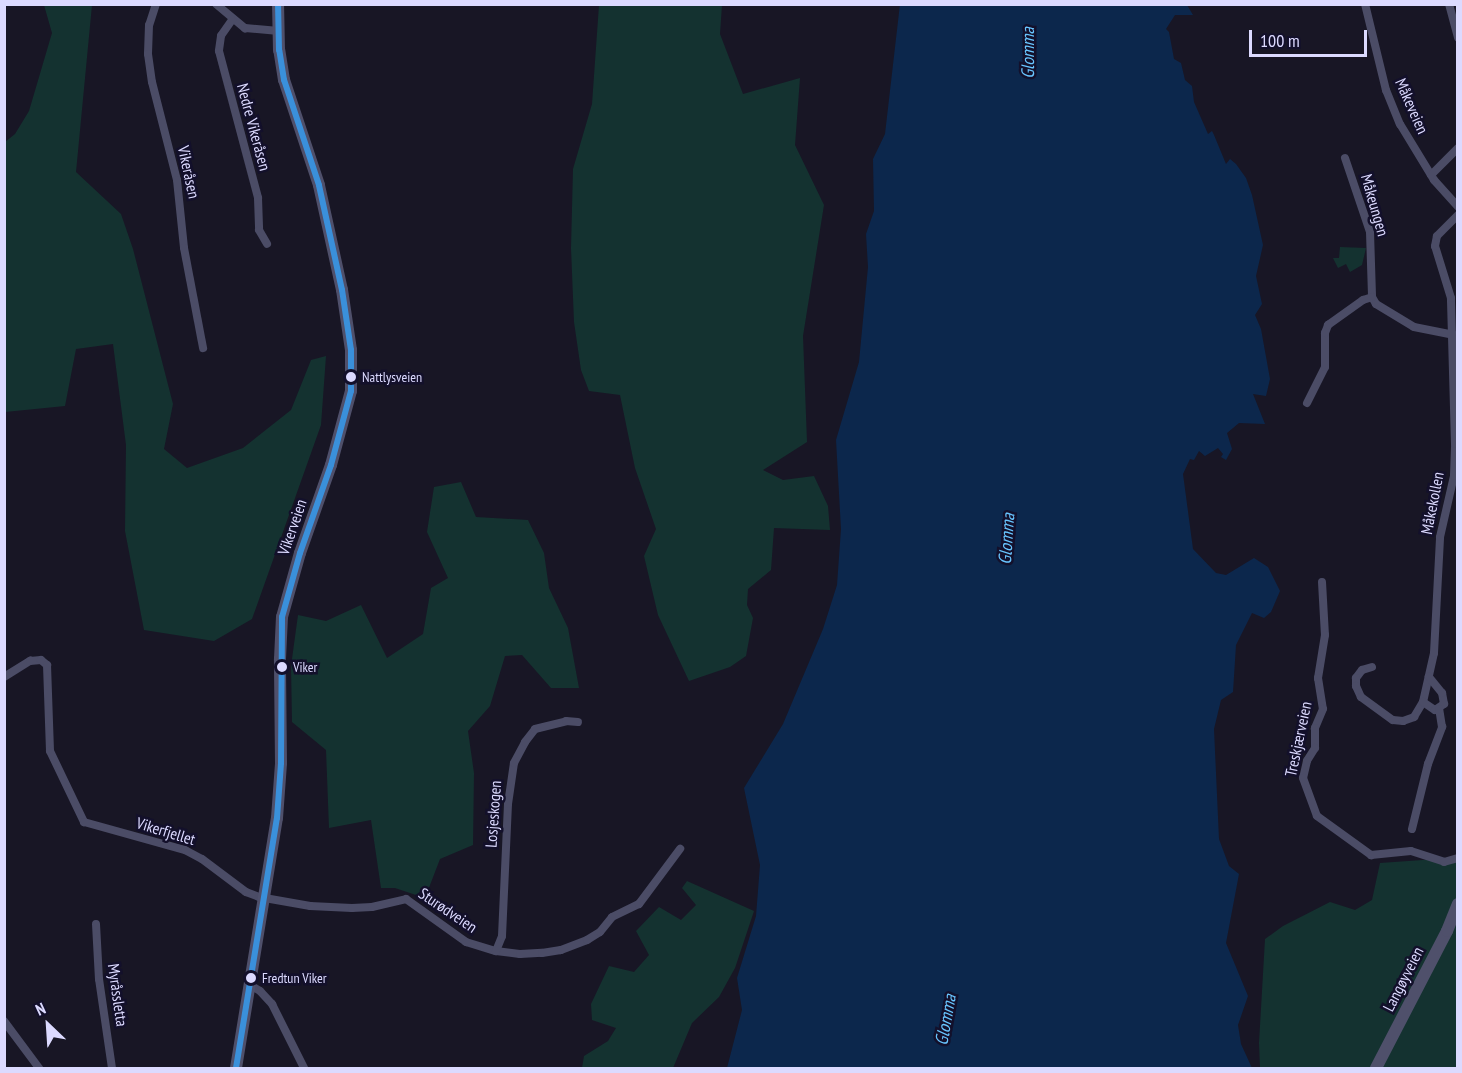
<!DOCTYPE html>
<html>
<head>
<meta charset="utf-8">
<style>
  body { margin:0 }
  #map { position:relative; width:1462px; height:1073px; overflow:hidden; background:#181625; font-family:"PT Sans Narrow",sans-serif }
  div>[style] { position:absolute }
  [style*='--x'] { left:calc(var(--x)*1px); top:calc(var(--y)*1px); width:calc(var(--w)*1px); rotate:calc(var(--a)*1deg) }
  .green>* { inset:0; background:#143230 }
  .water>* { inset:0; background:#0c274c }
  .street>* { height:8px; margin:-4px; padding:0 4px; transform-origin:4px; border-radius:4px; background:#4b4c66 }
  .secondary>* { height:12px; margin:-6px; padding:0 6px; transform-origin:6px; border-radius:6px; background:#4f506b }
  .bus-1>* { height:6px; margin:-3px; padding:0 3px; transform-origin:3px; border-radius:3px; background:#3a90db }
  .dots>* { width:16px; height:16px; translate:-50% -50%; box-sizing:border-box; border:3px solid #13102b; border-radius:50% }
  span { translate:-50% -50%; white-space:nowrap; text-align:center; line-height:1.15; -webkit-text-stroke:5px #13102b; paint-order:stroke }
  .bus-label { font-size:14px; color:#dcdaff }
  .left { translate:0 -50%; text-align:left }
  .street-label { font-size:16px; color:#dcdaff }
  .water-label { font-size:18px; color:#68c5ff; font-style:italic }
  .frame { position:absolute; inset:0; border:6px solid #dcdaff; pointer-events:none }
  .north { position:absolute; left:18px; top:995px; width:60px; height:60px; -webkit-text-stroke:4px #13102b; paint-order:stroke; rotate:335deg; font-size:16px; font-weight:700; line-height:24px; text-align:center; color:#dcdaff }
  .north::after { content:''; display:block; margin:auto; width:21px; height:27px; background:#dcdaff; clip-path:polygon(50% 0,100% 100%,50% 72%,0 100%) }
  .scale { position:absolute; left:1249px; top:30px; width:118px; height:27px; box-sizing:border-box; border:3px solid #dcdaff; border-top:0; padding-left:8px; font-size:18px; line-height:21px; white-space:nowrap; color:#dcdaff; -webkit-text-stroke:4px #13102b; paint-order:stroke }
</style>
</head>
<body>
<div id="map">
  <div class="green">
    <i style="clip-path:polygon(44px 5px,92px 5px,76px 172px,121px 214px,133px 249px,173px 404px,164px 449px,187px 468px,243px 448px,291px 410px,311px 360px,326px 356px,321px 425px,252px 619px,214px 641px,144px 630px,125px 531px,126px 445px,113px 344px,76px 349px,65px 406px,5px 412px,5px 142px,15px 134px,29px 111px,52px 33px)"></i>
    <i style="clip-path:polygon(599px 5px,722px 5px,720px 34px,743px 94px,800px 78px,795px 145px,824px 205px,803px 336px,807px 442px,763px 470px,783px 480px,814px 476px,828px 506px,830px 530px,774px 528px,771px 570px,748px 589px,747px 605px,753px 618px,746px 656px,730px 667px,689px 681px,658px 615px,644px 556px,656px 529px,635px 468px,620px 395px,589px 391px,581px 370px,574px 322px,571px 248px,573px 169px,592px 104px)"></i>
    <i style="clip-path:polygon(1340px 247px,1366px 248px,1362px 265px,1350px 272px,1346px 264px,1338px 268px,1333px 258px,1339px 258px)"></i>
    <i style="clip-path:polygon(461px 482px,476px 517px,528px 520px,544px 553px,549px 588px,568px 628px,579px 688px,551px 688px,522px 655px,505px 656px,490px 706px,468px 731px,474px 773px,473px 845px,440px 859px,425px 898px,395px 888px,381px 888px,371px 820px,329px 828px,326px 750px,292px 722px,291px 666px,298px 615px,326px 621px,361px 605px,387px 658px,423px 634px,431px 588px,448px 578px,427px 532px,434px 487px)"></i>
    <i style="clip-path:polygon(1457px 856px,1457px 1068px,1260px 1068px,1259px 1043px,1265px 939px,1283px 926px,1330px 902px,1355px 910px,1372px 900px,1380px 863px,1451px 858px)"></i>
    <i style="clip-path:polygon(687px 881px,754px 911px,735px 968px,719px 997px,692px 1023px,673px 1068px,582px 1068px,584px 1056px,608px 1041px,616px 1028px,592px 1020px,591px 1004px,609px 966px,634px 972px,649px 955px,636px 931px,659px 907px,681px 920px,696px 905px,682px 888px)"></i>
  </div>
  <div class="water">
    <i style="clip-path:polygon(900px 4px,1187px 5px,1193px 15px,1175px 15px,1166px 29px,1169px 32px,1174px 59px,1181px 63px,1185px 80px,1192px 86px,1194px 102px,1208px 134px,1212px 131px,1214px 135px,1226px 164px,1230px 159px,1236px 164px,1246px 178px,1252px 195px,1263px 245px,1256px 276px,1262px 304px,1255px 315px,1261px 329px,1270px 379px,1266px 396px,1253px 394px,1265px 424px,1239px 423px,1227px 433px,1232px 449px,1226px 460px,1221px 457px,1223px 454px,1218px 448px,1205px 456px,1199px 451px,1194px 460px,1190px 459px,1183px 474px,1193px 549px,1216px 573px,1226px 575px,1254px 558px,1268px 567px,1280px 591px,1271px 612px,1264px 618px,1252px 613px,1236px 645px,1233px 692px,1221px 700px,1214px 729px,1219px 839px,1229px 866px,1239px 874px,1226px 943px,1248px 996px,1238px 1025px,1241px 1044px,1252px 1068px,727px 1068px,742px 1010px,737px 978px,756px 916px,760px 865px,744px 788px,783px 724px,823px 629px,837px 585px,841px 529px,836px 440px,859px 362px,868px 267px,866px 234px,874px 211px,873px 159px,885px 134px)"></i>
  </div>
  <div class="street">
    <i style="--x:156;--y:4;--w:22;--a:108"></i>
    <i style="--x:149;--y:25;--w:29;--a:92"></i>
    <i style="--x:148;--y:54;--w:28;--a:82"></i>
    <i style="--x:152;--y:82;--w:101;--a:75.7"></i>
    <i style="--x:177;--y:180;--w:68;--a:84.1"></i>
    <i style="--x:184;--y:248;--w:102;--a:79.2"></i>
    <i style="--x:216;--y:4;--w:38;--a:40"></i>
    <i style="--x:245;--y:28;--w:34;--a:5"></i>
    <i style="--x:1365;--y:4;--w:89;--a:76.3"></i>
    <i style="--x:1386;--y:90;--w:37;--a:68"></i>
    <i style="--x:1400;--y:124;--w:66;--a:58.7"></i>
    <i style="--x:1434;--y:180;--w:36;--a:48"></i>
    <i style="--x:1449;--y:4;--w:35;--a:75"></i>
    <i style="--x:232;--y:20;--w:19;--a:125"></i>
    <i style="--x:221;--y:36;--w:15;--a:98"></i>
    <i style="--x:219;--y:51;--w:152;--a:75.1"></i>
    <i style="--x:258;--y:198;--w:32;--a:88"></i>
    <i style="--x:259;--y:230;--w:16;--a:60"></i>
    <i style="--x:1345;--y:158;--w:78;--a:71.3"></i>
    <i style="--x:1370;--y:232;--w:65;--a:88.2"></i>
    <i style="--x:1431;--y:175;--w:38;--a:-45"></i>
    <i style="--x:1372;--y:297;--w:8;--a:60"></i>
    <i style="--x:1376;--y:304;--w:44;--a:31.2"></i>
    <i style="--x:1414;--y:327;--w:41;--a:11.3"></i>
    <i style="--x:1307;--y:403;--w:40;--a:-63.4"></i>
    <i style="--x:1325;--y:367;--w:34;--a:-90"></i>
    <i style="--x:1325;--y:333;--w:9;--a:-69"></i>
    <i style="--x:1328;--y:325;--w:43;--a:-35.5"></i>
    <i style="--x:1363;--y:300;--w:9;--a:-18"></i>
    <i style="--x:1322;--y:582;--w:53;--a:86.8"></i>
    <i style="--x:1325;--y:635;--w:44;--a:99.2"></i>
    <i style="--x:1318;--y:678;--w:31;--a:81"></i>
    <i style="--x:1323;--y:709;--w:21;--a:113"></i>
    <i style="--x:1315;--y:728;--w:20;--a:90"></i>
    <i style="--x:1315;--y:748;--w:15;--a:122"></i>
    <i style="--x:1307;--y:761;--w:17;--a:103"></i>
    <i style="--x:1303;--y:778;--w:40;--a:69.8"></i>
    <i style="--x:1317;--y:816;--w:67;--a:35.8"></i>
    <i style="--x:1371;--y:855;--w:40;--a:-5.7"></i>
    <i style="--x:1411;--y:851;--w:35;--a:18"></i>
    <i style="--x:1444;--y:862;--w:15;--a:-16"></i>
    <i style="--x:1372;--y:667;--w:10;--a:163"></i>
    <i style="--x:1362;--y:670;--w:10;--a:127"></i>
    <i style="--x:1356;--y:678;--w:8;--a:90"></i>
    <i style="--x:1356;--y:686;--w:12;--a:66"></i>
    <i style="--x:1361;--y:697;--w:39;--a:36"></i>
    <i style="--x:1393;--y:720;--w:10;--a:6"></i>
    <i style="--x:1403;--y:721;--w:12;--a:-20"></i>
    <i style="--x:1414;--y:717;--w:17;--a:-59"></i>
    <i style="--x:1423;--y:702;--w:50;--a:-77.3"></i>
    <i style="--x:1434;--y:653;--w:116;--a:-87"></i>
    <i style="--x:1440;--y:537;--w:63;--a:-77.1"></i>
    <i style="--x:1454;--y:476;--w:32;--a:-88"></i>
    <i style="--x:1455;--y:444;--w:146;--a:-91.6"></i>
    <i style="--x:1451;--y:298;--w:54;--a:-107.1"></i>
    <i style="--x:1435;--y:246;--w:10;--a:-79"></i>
    <i style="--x:1437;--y:236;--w:30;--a:-45"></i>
    <i style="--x:4;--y:677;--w:31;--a:-32"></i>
    <i style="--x:30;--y:661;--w:11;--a:-5"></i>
    <i style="--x:41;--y:660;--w:8;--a:40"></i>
    <i style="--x:47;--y:665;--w:86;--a:88"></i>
    <i style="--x:50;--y:751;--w:79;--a:64.4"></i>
    <i style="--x:84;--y:822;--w:105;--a:15.5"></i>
    <i style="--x:185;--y:850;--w:19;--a:28"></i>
    <i style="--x:202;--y:859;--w:55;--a:36.9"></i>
    <i style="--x:246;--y:892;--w:14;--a:21"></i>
    <i style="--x:259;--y:897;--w:52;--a:10"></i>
    <i style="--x:310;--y:906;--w:42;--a:2.7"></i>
    <i style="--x:352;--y:908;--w:20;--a:-3"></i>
    <i style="--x:372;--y:907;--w:35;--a:-13"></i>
    <i style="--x:406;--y:899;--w:74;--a:35.6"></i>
    <i style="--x:466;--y:942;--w:31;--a:17"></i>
    <i style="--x:496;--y:951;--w:24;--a:7"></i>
    <i style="--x:520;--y:954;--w:22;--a:-3"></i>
    <i style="--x:542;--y:953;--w:19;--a:-9"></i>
    <i style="--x:561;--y:950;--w:28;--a:-21"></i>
    <i style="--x:587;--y:940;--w:15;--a:-32"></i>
    <i style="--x:600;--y:932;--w:19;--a:-51"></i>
    <i style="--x:612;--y:917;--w:30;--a:-26"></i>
    <i style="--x:639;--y:904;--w:69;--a:-53.3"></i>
    <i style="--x:1423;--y:702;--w:14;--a:34"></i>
    <i style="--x:1435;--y:710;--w:11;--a:-34"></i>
    <i style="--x:1444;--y:704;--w:11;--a:-100"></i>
    <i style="--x:1442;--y:693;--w:21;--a:-129"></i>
    <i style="--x:1412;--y:829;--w:67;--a:-76.2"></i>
    <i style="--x:1428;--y:764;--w:40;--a:-69"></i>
    <i style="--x:1442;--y:727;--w:18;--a:-99"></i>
    <i style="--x:96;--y:924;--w:55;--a:86.9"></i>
    <i style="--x:99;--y:979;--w:90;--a:81.7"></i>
    <i style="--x:496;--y:951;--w:16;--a:-68"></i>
    <i style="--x:502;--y:936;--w:132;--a:-87.4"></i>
    <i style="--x:508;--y:804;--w:41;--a:-81.7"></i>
    <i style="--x:514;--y:763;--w:24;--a:-62"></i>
    <i style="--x:525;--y:742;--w:16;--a:-52"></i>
    <i style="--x:535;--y:729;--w:32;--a:-14"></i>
    <i style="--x:566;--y:721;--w:12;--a:5"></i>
    <i style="--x:250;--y:985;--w:12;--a:31"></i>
    <i style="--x:260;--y:991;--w:18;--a:47"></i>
    <i style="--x:272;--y:1004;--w:72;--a:63.4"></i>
    <i style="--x:4;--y:1021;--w:59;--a:53.3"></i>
  </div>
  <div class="secondary">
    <i style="--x:236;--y:1068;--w:253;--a:-80.7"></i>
    <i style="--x:277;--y:818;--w:55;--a:-85.8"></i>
    <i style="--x:281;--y:763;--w:104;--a:-90.6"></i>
    <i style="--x:280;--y:659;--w:42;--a:-87.3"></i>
    <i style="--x:282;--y:617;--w:66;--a:-74.3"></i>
    <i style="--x:300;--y:553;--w:93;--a:-70.6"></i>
    <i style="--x:331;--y:465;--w:77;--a:-74.9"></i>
    <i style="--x:351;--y:391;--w:41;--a:-90"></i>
    <i style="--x:351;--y:350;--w:61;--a:-98.5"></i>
    <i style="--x:342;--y:290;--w:107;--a:-102.4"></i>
    <i style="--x:319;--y:185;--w:111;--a:-108.4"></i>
    <i style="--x:284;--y:80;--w:30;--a:-99"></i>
    <i style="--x:279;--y:50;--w:46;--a:-91.2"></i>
    <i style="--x:1376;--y:1068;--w:154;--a:-62.6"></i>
    <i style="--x:1447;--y:931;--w:29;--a:-68"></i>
  </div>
  <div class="bus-1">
    <i style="--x:236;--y:1068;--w:253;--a:-80.7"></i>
    <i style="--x:277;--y:818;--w:55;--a:-85.8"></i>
    <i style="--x:281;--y:763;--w:146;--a:-89.6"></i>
    <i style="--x:282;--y:617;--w:66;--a:-74.3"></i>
    <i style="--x:300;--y:553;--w:93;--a:-70.6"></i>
    <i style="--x:331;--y:465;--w:77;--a:-74.9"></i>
    <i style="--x:351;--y:391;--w:41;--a:-90"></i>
    <i style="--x:351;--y:350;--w:61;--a:-98.5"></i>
    <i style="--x:342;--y:290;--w:107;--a:-102.4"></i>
    <i style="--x:319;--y:185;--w:111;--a:-108.4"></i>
    <i style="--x:284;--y:80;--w:30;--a:-99"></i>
    <i style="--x:279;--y:50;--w:46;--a:-91.2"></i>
  </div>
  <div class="dots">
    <i style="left:351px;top:377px;background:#dcdaff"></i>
    <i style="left:282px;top:667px;background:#dcdaff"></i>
    <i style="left:251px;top:978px;background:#dcdaff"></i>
  </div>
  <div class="bus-label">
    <span class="left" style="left:362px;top:377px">Nattlysveien</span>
    <span class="left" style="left:293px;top:667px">Viker</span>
    <span class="left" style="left:262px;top:978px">Fredtun Viker</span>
  </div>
  <div class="street-label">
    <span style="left:1412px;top:106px;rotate:66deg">Måkeveien</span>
    <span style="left:254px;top:127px;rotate:75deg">Nedre Vikeråsen</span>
    <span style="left:189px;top:172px;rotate:78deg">Vikeråsen</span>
    <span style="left:1375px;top:205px;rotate:74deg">Måkeungen</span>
    <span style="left:1432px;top:503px;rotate:-79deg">Måkekollen</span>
    <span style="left:292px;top:527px;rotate:-71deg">Vikerveien</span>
    <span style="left:1298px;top:739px;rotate:-78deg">Treskjærveien</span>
    <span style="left:493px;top:814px;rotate:-86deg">Losjeskogen</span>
    <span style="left:166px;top:831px;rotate:17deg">Vikerfjellet</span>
    <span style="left:448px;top:910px;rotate:34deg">Sturødveien</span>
    <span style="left:1403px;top:979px;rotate:-63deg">Langøyveien</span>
    <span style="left:118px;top:995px;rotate:82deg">Myråssletta</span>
  </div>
  <div class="water-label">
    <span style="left:1028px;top:53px;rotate:-90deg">Glomma</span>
    <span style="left:1007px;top:539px;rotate:-86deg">Glomma</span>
    <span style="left:946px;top:1020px;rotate:-80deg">Glomma</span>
  </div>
  <div class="frame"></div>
  <div class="north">N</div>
  <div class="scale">100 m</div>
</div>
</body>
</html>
